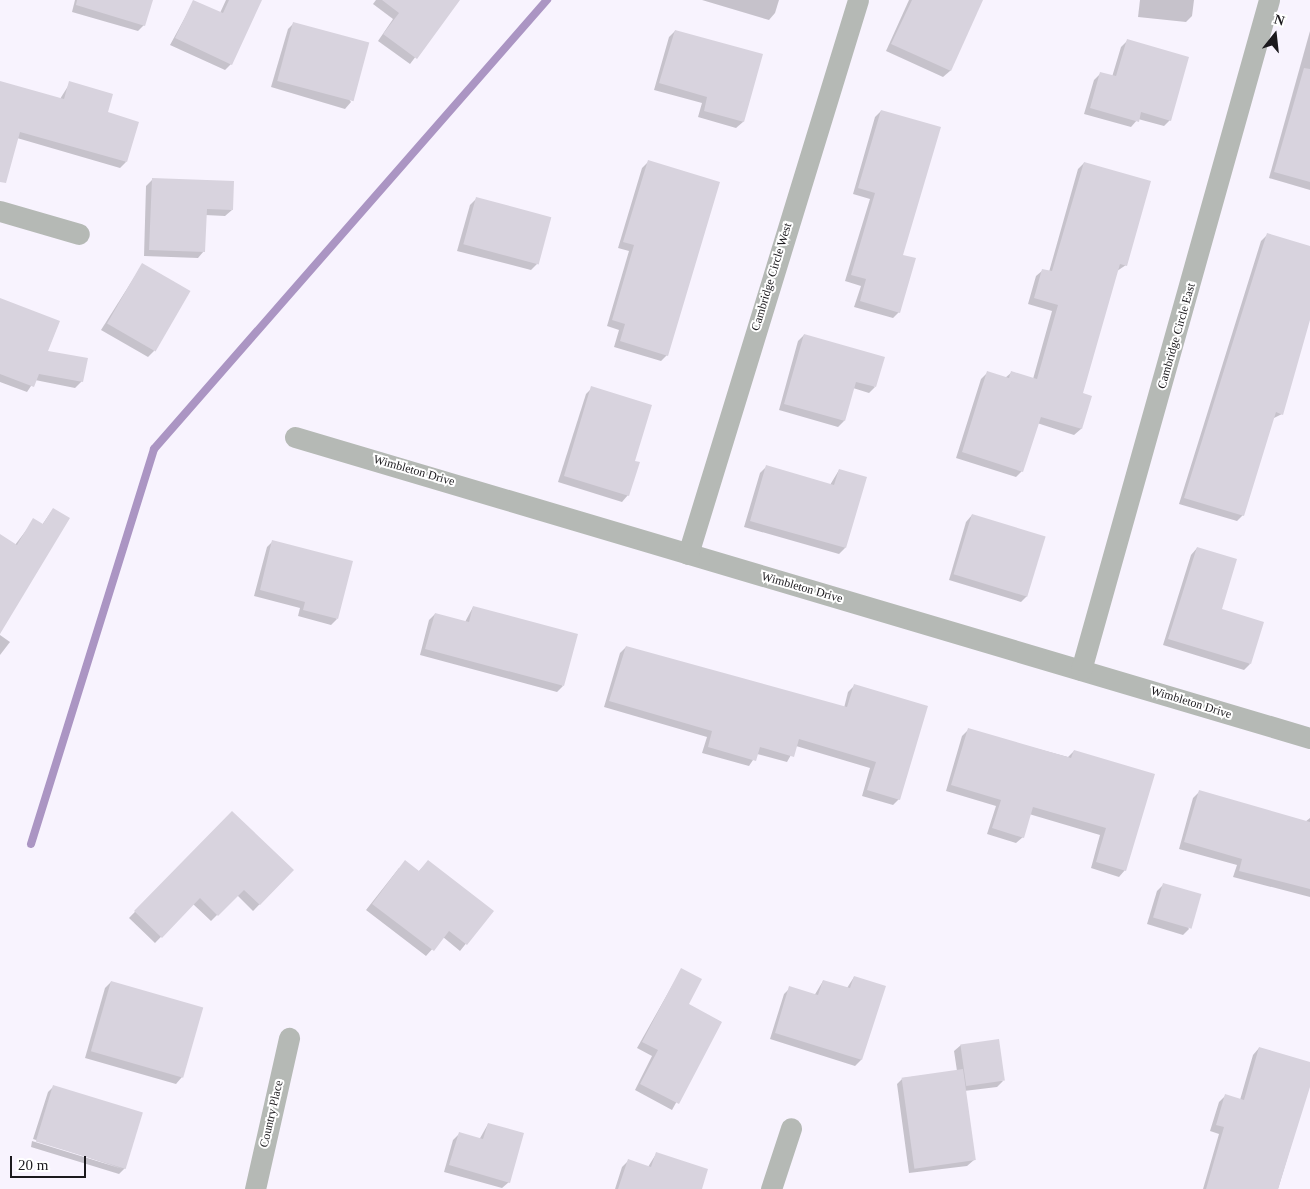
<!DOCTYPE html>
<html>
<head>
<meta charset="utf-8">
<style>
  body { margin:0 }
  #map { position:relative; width:1310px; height:1189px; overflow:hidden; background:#f8f3fe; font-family:"Times New Roman",serif }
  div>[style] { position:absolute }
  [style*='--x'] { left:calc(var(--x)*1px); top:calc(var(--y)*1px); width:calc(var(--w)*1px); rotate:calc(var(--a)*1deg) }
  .shadow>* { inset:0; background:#0003 }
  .stream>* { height:8px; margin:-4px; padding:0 4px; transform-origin:4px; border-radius:4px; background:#ab95c3 }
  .building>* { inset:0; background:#d8d3de; transform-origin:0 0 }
  .minor>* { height:21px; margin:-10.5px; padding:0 10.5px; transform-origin:10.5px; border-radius:10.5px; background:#b5b9b5 }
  span { translate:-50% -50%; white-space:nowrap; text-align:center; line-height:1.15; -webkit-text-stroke:4px #fff; paint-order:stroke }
  .street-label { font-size:12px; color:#1b191d }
  .north { position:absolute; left:1250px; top:10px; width:50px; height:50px; -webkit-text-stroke:4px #fff; paint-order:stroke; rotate:16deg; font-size:14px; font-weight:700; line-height:20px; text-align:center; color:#1b191d }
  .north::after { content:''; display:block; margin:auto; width:18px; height:22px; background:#1b191d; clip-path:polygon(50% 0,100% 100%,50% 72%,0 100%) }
  .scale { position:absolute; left:10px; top:1156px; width:76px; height:22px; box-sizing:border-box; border:2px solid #1b191d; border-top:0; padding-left:6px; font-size:15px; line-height:18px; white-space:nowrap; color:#1b191d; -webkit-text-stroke:4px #fff; paint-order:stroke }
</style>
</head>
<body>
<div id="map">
  <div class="shadow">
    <i style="clip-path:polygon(75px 0,152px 0,144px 25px,138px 31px,72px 12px)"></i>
    <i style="clip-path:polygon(226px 0,259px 0,231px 64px,225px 70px,170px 45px,194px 1px,220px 13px)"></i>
    <i style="clip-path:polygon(376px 0,459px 0,410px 64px,378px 41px,393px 19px,373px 4px)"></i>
    <i style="clip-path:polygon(702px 0,779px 0,775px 13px,769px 20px)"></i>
    <i style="clip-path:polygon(909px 0,982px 0,950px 71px,943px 77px,886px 51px)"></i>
    <i style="clip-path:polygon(1140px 0,1194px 0,1192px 16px,1186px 22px,1138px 17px)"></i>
    <i style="clip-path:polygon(294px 23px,351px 102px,345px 109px,271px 87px,288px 29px)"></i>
    <i style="clip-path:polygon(675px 31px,762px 55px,743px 122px,736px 128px,698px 117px,702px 103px,654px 90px,669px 37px)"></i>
    <i style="clip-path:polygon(1310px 31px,1310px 190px,1269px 178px)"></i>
    <i style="clip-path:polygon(1127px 41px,1170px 120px,1164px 126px,1138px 119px,1131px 127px,1084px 114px,1094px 80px,1100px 74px,1112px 77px,1121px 47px)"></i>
    <i style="clip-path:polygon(0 83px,60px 99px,70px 83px,106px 113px,126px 162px,120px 168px,17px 138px,0 166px)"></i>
    <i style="clip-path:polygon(881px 111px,901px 256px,899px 312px,893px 318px,854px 307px,861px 286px,845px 281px,870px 199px,853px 194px,875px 117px)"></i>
    <i style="clip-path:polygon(648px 162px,667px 355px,661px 361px,614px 347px,619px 330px,607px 326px,629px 251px,618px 248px,642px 168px)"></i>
    <i style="clip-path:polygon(1084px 163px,1126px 265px,1117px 271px,1081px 394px,1091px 397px,1081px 429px,1074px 435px,1037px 423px,1022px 471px,1016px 477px,956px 458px,981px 379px,987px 373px,1005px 378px,1012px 372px,1033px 379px,1052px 311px,1028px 304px,1036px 276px,1043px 270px,1049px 272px,1078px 169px)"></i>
    <i style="clip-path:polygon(152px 180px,232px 210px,225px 216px,205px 215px,204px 251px,198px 258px,144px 256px,146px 186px)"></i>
    <i style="clip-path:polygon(476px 199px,550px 218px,537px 264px,531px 270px,457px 251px,470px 205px)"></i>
    <i style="clip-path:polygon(1267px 235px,1310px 247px,1310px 317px,1282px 414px,1272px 419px,1243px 515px,1237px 521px,1179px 504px,1261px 241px)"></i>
    <i style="clip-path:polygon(142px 265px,154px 351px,148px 357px,101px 330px)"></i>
    <i style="clip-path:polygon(0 299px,47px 352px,82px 381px,75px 388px,35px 380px,27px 392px,0 382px)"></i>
    <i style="clip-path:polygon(804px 335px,875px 387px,869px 393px,853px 388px,844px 421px,838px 427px,779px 410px,798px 341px)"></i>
    <i style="clip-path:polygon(592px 388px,633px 461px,628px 495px,622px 502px,558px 482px,586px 394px)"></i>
    <i style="clip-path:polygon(766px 467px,830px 485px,839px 470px,845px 548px,839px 554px,744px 527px,760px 473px)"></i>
    <i style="clip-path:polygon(53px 509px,0 631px,0 536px,15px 545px,34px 520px,42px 525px)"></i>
    <i style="clip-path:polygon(972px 515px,1027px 596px,1021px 602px,949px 580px,966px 522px)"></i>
    <i style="clip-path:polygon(273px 541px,337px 619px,331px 625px,298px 616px,300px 608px,254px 596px,267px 547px)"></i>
    <i style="clip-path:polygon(1197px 548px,1220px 610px,1250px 664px,1244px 670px,1163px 645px,1191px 555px)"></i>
    <i style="clip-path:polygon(473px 607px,563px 686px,557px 692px,420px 655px,429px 620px,435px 614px,465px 622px)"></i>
    <i style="clip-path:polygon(0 635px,10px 642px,0 655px)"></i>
    <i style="clip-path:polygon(626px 647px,844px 708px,848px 692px,854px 686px,899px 799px,893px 805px,862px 796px,870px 768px,796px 746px,787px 762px,757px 754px,749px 766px,702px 753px,707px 737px,604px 707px,620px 653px)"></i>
    <i style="clip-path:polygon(968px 730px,1068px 757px,1074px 751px,1125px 870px,1119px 877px,1091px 868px,1100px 835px,1029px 814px,1023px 837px,1016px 843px,987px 834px,996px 806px,946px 791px,962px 736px)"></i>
    <i style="clip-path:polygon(1199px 792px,1305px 822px,1310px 818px,1310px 897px,1233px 877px,1237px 865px,1179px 849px,1193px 798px)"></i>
    <i style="clip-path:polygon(232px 812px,292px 871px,253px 911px,237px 895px,211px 921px,193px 904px,155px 943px,129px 918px)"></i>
    <i style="clip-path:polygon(428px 862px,492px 911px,460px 951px,443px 937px,426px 956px,366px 910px,399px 868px,418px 872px)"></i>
    <i style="clip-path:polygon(1163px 885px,1189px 929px,1183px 935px,1147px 924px,1157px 891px)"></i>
    <i style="clip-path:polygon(681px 970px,687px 1005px,721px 1022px,672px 1110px,635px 1090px,652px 1056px,637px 1048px)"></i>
    <i style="clip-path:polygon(854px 977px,861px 1060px,855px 1066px,770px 1039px,784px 994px,790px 988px,814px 996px,823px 981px,847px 988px)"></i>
    <i style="clip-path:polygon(111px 982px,182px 1077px,176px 1084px,85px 1058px,105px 988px)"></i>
    <i style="clip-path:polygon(961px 1045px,1003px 1081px,997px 1087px,964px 1091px,974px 1160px,967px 1166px,909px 1173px,897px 1084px,903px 1078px,957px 1071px,954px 1051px)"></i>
    <i style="clip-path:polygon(1259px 1048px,1310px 1063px,1310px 1082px,1278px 1189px,1203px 1189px,1219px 1134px,1210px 1131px,1219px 1102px,1225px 1096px,1240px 1100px,1253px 1055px)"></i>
    <i style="clip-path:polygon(54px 1086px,125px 1168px,119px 1174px,31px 1147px,32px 1141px,123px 1169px,33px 1139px,48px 1092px)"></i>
    <i style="clip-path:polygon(488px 1124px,509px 1182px,502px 1188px,444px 1172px,453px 1140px,459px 1134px,479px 1140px)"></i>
    <i style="clip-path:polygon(656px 1154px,701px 1189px,615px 1189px,622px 1167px,628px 1161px,648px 1167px)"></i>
  </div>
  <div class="stream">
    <i style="--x:31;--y:844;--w:414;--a:-72.7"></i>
    <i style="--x:154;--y:449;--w:597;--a:-48.81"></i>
  </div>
  <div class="building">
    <i style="clip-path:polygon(77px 0,153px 0,145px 26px,76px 5px)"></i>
    <i style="clip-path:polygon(193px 0,223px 13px,229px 0,262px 0,232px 65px,175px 38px)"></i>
    <i style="clip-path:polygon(382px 0,460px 0,417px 59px,383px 34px,399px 13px)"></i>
    <i style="clip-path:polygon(912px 0,983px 0,951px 71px,891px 44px)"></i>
    <i style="left:293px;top:22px;width:79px;height:61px;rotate:15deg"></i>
    <i style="clip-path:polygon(675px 30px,763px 54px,744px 122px,704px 111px,707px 97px,659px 83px)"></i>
    <i style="clip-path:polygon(1127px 39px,1189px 57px,1171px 121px,1141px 112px,1139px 122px,1090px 108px,1100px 72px,1116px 76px)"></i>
    <i style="clip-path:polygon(1304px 68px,1310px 69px,1310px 182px,1274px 172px)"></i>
    <i style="clip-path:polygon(0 81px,64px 99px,69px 81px,113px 94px,108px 112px,139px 122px,127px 162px,20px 132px,6px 183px,0 182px)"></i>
    <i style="clip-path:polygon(881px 110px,941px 127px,903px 255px,916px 258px,900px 313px,860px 301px,866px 279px,851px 275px,875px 193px,858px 188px)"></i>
    <i style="clip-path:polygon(648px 160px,720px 182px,668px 356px,620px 341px,625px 324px,612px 320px,634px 245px,623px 242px)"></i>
    <i style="clip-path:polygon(1084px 162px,1151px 181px,1127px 266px,1120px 264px,1083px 393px,1092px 396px,1082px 429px,1041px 417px,1023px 472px,962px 452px,987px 371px,1009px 378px,1011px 371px,1037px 379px,1058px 305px,1034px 298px,1042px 269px,1052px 271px)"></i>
    <i style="clip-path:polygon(152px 178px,234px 181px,233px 210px,207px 209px,205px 252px,149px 250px)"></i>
    <i style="left:476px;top:197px;width:78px;height:49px;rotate:15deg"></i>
    <i style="clip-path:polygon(1267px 233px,1310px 246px,1310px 320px,1283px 415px,1276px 412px,1244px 516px,1184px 498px)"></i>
    <i style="left:142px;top:263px;width:56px;height:70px;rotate:30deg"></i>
    <i style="clip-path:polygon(0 298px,60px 321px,48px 351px,88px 358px,83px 382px,39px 374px,34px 387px,0 374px)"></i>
    <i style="clip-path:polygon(804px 334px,885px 357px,876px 387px,856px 382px,845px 421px,784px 404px)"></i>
    <i style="clip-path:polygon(591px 386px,652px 405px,635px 461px,640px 462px,629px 496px,564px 476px)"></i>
    <i style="clip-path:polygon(766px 465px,834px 485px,839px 469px,867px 477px,846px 548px,750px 521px)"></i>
    <i style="clip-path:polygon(53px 508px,70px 518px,0 634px,0 534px,17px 545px,33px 518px,43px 524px)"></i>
    <i style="left:972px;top:514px;width:77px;height:63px;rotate:17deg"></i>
    <i style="clip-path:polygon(272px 540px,353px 561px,338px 619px,303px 610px,305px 602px,260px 590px)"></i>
    <i style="clip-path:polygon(1197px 547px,1237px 559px,1222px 609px,1264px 622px,1251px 664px,1168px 639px)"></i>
    <i style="clip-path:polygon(473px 606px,578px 634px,564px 686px,425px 649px,435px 613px,469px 622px)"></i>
    <i style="clip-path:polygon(626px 646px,847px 707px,854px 684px,928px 706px,900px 800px,867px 790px,876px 762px,799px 739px,794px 757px,760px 747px,756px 761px,708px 747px,712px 731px,609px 701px)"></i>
    <i style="clip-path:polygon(968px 728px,1071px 758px,1074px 750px,1155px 774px,1126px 871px,1096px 862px,1106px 828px,1033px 807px,1024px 838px,992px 828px,1001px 800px,951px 785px)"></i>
    <i style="clip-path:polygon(1199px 790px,1310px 822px,1310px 889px,1239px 871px,1242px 859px,1184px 842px)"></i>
    <i style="clip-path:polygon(232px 811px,294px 870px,260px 905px,244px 890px,218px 916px,200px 898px,162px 938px,134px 911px)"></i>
    <i style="clip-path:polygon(405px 860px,419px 871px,428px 860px,494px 911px,467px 945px,449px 931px,434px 951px,372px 904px)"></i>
    <i style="left:1163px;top:883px;width:40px;height:36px;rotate:16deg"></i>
    <i style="clip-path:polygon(681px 968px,702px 979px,689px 1004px,722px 1022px,679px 1104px,640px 1084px,658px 1050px,642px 1042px)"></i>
    <i style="clip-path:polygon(854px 976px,886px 986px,862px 1060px,775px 1033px,789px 986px,818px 995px,823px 980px,850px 988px)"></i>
    <i style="left:111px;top:981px;width:96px;height:73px;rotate:16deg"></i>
    <i style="left:999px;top:1039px;width:42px;height:39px;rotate:82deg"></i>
    <i style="clip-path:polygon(1259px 1047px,1310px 1062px,1310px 1087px,1278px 1189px,1206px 1189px,1224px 1127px,1216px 1125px,1225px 1094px,1244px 1100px)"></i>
    <i style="left:963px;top:1069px;width:92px;height:62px;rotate:82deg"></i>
    <i style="left:53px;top:1085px;width:94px;height:59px;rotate:17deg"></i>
    <i style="clip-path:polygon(488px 1123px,524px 1133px,510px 1183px,449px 1165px,459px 1132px,483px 1139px)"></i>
    <i style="clip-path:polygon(656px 1152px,708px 1169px,702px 1189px,618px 1189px,628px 1159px,651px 1167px)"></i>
  </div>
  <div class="minor">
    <i style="--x:0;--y:211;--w:82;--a:16.2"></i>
    <i style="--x:295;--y:437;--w:1059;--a:16.52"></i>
    <i style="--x:688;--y:554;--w:579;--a:-72.94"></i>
    <i style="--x:1081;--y:670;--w:696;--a:-74.33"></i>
    <i style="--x:255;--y:1189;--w:155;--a:-77.3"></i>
    <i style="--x:771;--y:1189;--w:64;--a:-71.8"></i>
  </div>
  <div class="street-label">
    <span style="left:772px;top:277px;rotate:-73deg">Cambridge Circle West</span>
    <span style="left:1177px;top:336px;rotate:-74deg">Cambridge Circle East</span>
    <span style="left:414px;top:471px;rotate:16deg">Wimbleton Drive</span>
    <span style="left:802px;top:588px;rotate:16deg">Wimbleton Drive</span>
    <span style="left:1191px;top:703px;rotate:17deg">Wimbleton Drive</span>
    <span style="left:272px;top:1114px;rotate:-77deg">Country Place</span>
  </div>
  <div class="north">N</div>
  <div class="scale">20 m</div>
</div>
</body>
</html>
